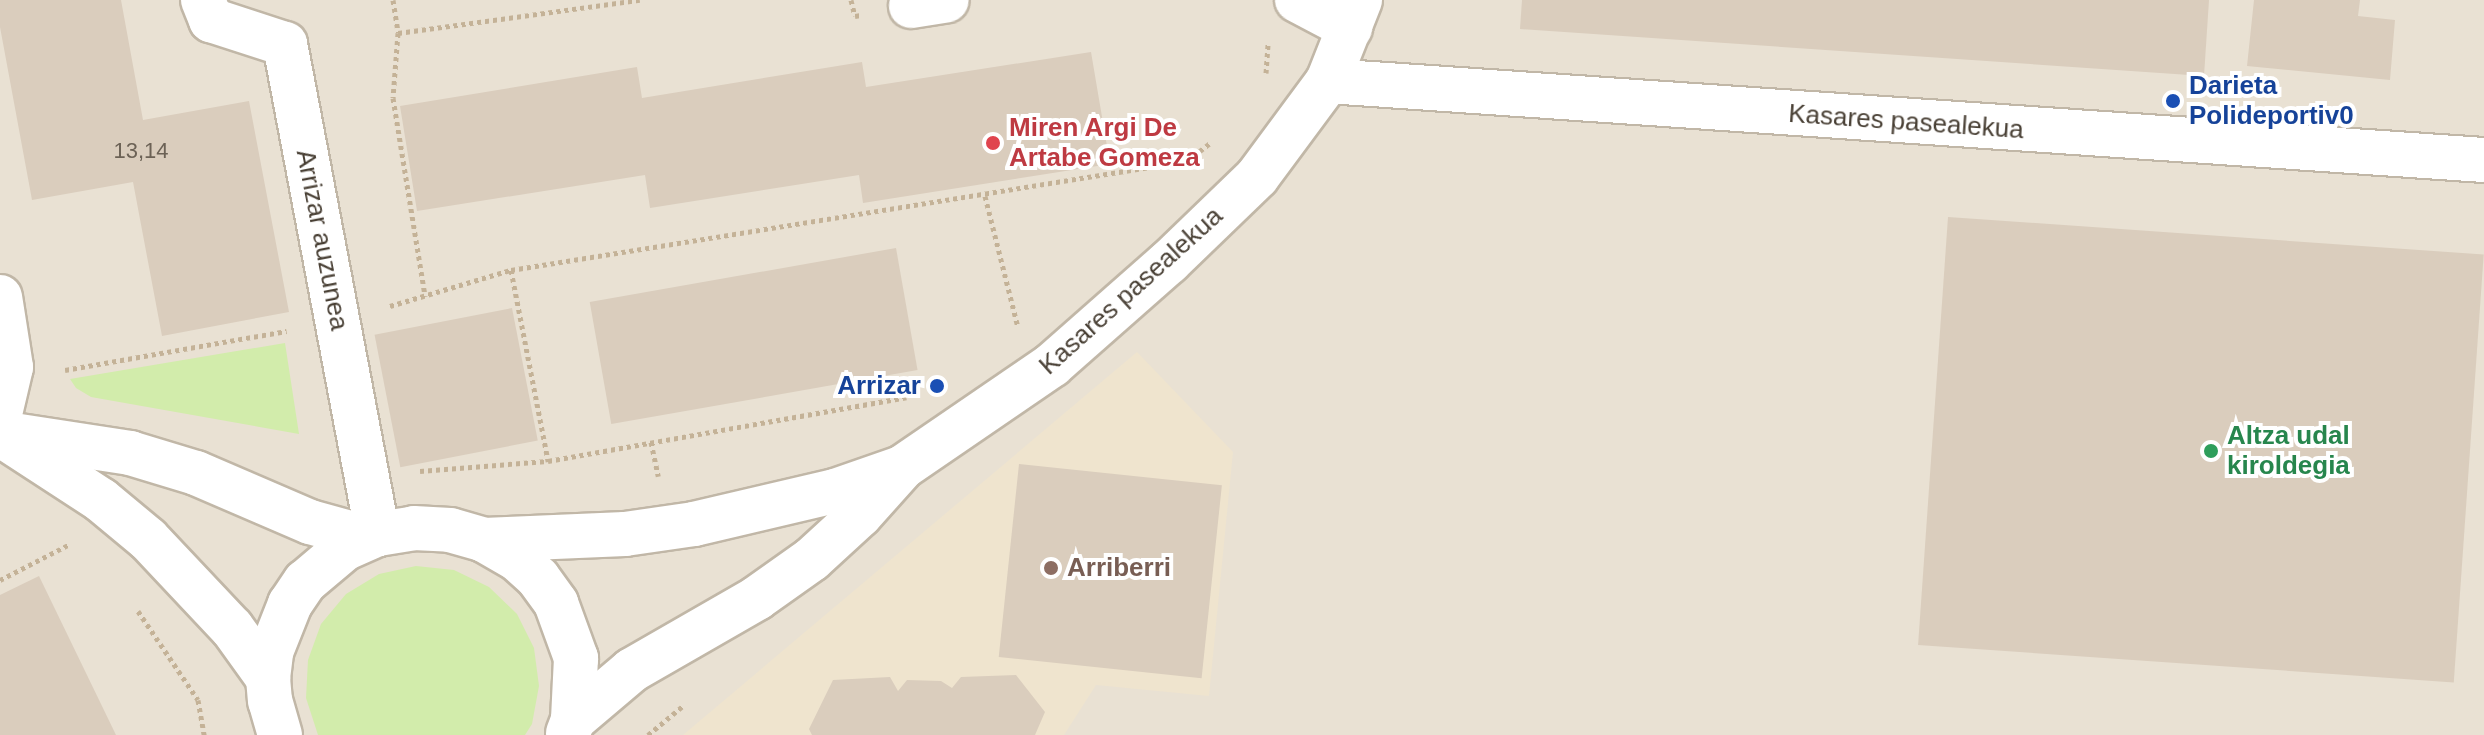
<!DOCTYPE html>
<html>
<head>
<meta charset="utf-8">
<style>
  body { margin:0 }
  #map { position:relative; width:2484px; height:735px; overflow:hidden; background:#f4efe6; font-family:Arial,sans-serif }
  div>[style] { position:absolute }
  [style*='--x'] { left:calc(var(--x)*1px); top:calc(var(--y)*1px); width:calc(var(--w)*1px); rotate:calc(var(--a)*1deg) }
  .residential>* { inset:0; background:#e9e1d3; transform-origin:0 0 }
  .education>* { inset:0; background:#efe4ce }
  .green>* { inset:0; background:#d2ecab }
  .building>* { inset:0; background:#dacdbd; transform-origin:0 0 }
  .path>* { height:5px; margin-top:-2.5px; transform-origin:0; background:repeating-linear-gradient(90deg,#c4b297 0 4px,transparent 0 8px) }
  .roads { filter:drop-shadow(2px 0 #c1b7a7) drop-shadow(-2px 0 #c1b7a7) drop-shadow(0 2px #c1b7a7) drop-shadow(0 -2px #c1b7a7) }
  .minor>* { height:44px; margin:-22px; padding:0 22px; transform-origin:22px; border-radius:22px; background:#fff }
  .dots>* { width:22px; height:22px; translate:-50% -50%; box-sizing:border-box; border:4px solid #fff; border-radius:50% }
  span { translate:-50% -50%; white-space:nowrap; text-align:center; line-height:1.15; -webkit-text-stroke:8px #fff; paint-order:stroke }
  .number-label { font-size:22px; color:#6c6256 }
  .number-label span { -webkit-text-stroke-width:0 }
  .transit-label { font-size:26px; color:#164399; font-weight:700 }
  .left { translate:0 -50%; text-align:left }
  .right { translate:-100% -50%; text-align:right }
  .street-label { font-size:26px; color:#483f34 }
  .health-label { font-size:26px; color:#be3a42; font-weight:700 }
  .leisure-label { font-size:26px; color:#27864d; font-weight:700 }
  .education-label { font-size:26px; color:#785e54; font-weight:700 }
</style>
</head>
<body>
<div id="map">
  <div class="residential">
    <i style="left:0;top:0;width:2484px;height:735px"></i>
  </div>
  <div class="education">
    <i style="clip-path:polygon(1137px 352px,1233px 452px,1209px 696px,1096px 685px,1064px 735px,683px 735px)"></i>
  </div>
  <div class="green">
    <i style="clip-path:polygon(285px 343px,299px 434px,91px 397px,76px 388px,70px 379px)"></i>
    <i style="clip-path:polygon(416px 566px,454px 570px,489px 587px,517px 614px,534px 648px,539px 686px,532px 724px,525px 735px,318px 735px,306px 698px,308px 660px,321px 624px,346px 594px,379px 574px)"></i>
  </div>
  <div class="building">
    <i style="clip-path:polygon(0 0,121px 0,143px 120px,249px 101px,289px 312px,162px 336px,133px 182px,32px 200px,0 27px)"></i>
    <i style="clip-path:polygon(1522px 0,2209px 0,2204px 76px,1520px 29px)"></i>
    <i style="clip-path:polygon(2254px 0,2360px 0,2358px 16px,2395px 20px,2390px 80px,2247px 66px)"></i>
    <i style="clip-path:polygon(1091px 52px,1110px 164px,863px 203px,859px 175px,650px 208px,645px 175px,417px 211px,400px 106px,637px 67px,642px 98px,862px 62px,866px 87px)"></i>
    <i style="left:1948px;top:217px;width:537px;height:429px;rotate:4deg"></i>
    <i style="left:896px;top:248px;width:124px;height:311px;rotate:80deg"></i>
    <i style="left:512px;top:308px;width:135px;height:140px;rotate:79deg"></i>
    <i style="left:1019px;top:464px;width:204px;height:194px;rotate:6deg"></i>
    <i style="clip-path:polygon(39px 576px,116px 735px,0 735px,0 595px)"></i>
    <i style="clip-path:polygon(1016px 675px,1045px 712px,1035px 735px,812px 735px,809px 729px,833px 680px,890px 677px,898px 691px,907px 680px,941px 681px,952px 688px,961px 677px)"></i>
  </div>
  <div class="path">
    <i style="--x:393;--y:0;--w:33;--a:81"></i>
    <i style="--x:398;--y:33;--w:244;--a:-7.8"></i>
    <i style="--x:851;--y:0;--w:16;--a:76"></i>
    <i style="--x:855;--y:16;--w:6;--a:-9"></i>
    <i style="--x:398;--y:33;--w:65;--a:94.4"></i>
    <i style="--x:393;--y:98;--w:201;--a:80.8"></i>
    <i style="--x:1266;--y:73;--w:30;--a:-86"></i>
    <i style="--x:985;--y:196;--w:135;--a:75.9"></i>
    <i style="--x:511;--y:270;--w:195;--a:79"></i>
    <i style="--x:548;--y:461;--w:364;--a:-10.1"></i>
    <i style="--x:390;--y:306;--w:126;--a:-16.6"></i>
    <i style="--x:511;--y:270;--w:685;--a:-9.16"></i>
    <i style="--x:1187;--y:161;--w:31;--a:-38"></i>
    <i style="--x:65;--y:370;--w:225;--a:-10"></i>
    <i style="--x:651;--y:442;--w:35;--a:78"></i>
    <i style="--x:420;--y:471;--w:128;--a:-4.5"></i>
    <i style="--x:0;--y:580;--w:79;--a:-27.2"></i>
    <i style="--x:138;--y:611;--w:107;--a:56"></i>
    <i style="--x:198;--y:700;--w:36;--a:80"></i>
    <i style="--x:648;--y:735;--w:47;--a:-39.8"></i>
  </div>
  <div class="roads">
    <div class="minor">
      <i style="--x:203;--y:0;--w:22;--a:68"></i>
      <i style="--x:211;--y:20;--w:78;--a:18"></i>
      <i style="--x:285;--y:44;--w:499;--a:79.3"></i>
      <i style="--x:1297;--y:0;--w:60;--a:27.8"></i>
      <i style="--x:911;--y:6;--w:36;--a:-9"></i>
      <i style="--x:1328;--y:81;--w:1159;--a:3.91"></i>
      <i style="--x:0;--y:297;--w:71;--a:81.1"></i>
      <i style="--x:11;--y:367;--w:48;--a:103.2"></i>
      <i style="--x:0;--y:433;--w:132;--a:8.7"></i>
      <i style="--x:130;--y:453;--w:69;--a:16.9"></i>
      <i style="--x:196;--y:473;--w:124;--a:23.3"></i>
      <i style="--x:310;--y:522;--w:60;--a:15.4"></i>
      <i style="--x:9;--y:440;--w:110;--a:33.1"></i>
      <i style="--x:101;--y:500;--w:61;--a:39.7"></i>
      <i style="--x:148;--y:539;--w:122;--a:46.7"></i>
      <i style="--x:232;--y:628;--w:62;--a:54.2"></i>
      <i style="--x:484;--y:540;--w:141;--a:-2.4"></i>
      <i style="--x:625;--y:534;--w:70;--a:-8.2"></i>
      <i style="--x:694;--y:524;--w:145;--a:-13.2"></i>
      <i style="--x:835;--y:491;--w:70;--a:-19.2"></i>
      <i style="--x:573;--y:720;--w:77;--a:-40.3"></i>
      <i style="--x:632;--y:670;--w:144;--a:-29.9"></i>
      <i style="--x:757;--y:598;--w:67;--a:-35.3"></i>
      <i style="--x:812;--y:559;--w:65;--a:-42.5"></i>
      <i style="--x:860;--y:515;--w:64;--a:-48.1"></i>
      <i style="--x:903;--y:467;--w:181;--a:-34.4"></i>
      <i style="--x:1052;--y:365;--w:156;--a:-41.4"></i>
      <i style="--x:1169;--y:262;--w:122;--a:-44"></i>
      <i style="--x:1257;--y:177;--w:119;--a:-53.5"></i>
      <i style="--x:1328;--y:81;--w:87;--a:-68.4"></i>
      <i style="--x:280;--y:735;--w:35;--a:-106"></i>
      <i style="--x:270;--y:701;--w:23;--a:-95"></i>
      <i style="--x:268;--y:678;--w:26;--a:-83"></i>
      <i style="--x:271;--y:652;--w:52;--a:-68.4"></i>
      <i style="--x:290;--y:604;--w:27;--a:-56"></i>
      <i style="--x:305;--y:582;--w:51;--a:-40.2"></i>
      <i style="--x:344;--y:549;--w:37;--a:-24"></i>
      <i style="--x:378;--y:534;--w:36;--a:-9"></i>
      <i style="--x:414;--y:528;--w:36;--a:3"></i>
      <i style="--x:450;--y:530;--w:35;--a:16"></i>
      <i style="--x:484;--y:540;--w:38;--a:30"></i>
      <i style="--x:517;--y:559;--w:28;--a:42"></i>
      <i style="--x:538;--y:578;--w:31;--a:54"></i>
      <i style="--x:556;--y:603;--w:59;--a:70"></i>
      <i style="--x:576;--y:658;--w:62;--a:92.8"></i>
      <i style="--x:573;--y:720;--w:14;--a:111"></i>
    </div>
  </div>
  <div class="dots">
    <i style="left:2173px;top:101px;background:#1a4fb4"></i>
    <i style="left:993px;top:143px;background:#e0444e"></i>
    <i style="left:937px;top:386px;background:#1a4fb4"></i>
    <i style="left:2211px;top:451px;background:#2e9e5b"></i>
    <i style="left:1051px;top:568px;background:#8d6e63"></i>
  </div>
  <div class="number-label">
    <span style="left:141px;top:151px">13,14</span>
  </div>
  <div class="transit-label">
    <span class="left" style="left:2189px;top:101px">Darieta<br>Polideportiv0</span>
    <span class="right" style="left:921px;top:386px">Arrizar</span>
  </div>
  <div class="street-label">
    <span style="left:1906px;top:122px;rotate:4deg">Kasares pasealekua</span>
    <span style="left:322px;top:240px;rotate:79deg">Arrizar auzunea</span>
    <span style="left:1131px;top:291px;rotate:-42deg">Kasares pasealekua</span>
  </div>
  <div class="health-label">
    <span class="left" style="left:1009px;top:143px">Miren Argi De<br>Artabe Gomeza</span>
  </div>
  <div class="leisure-label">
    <span class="left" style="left:2227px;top:451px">Altza udal<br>kiroldegia</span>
  </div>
  <div class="education-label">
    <span class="left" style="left:1067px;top:568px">Arriberri</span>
  </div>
</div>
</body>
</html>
